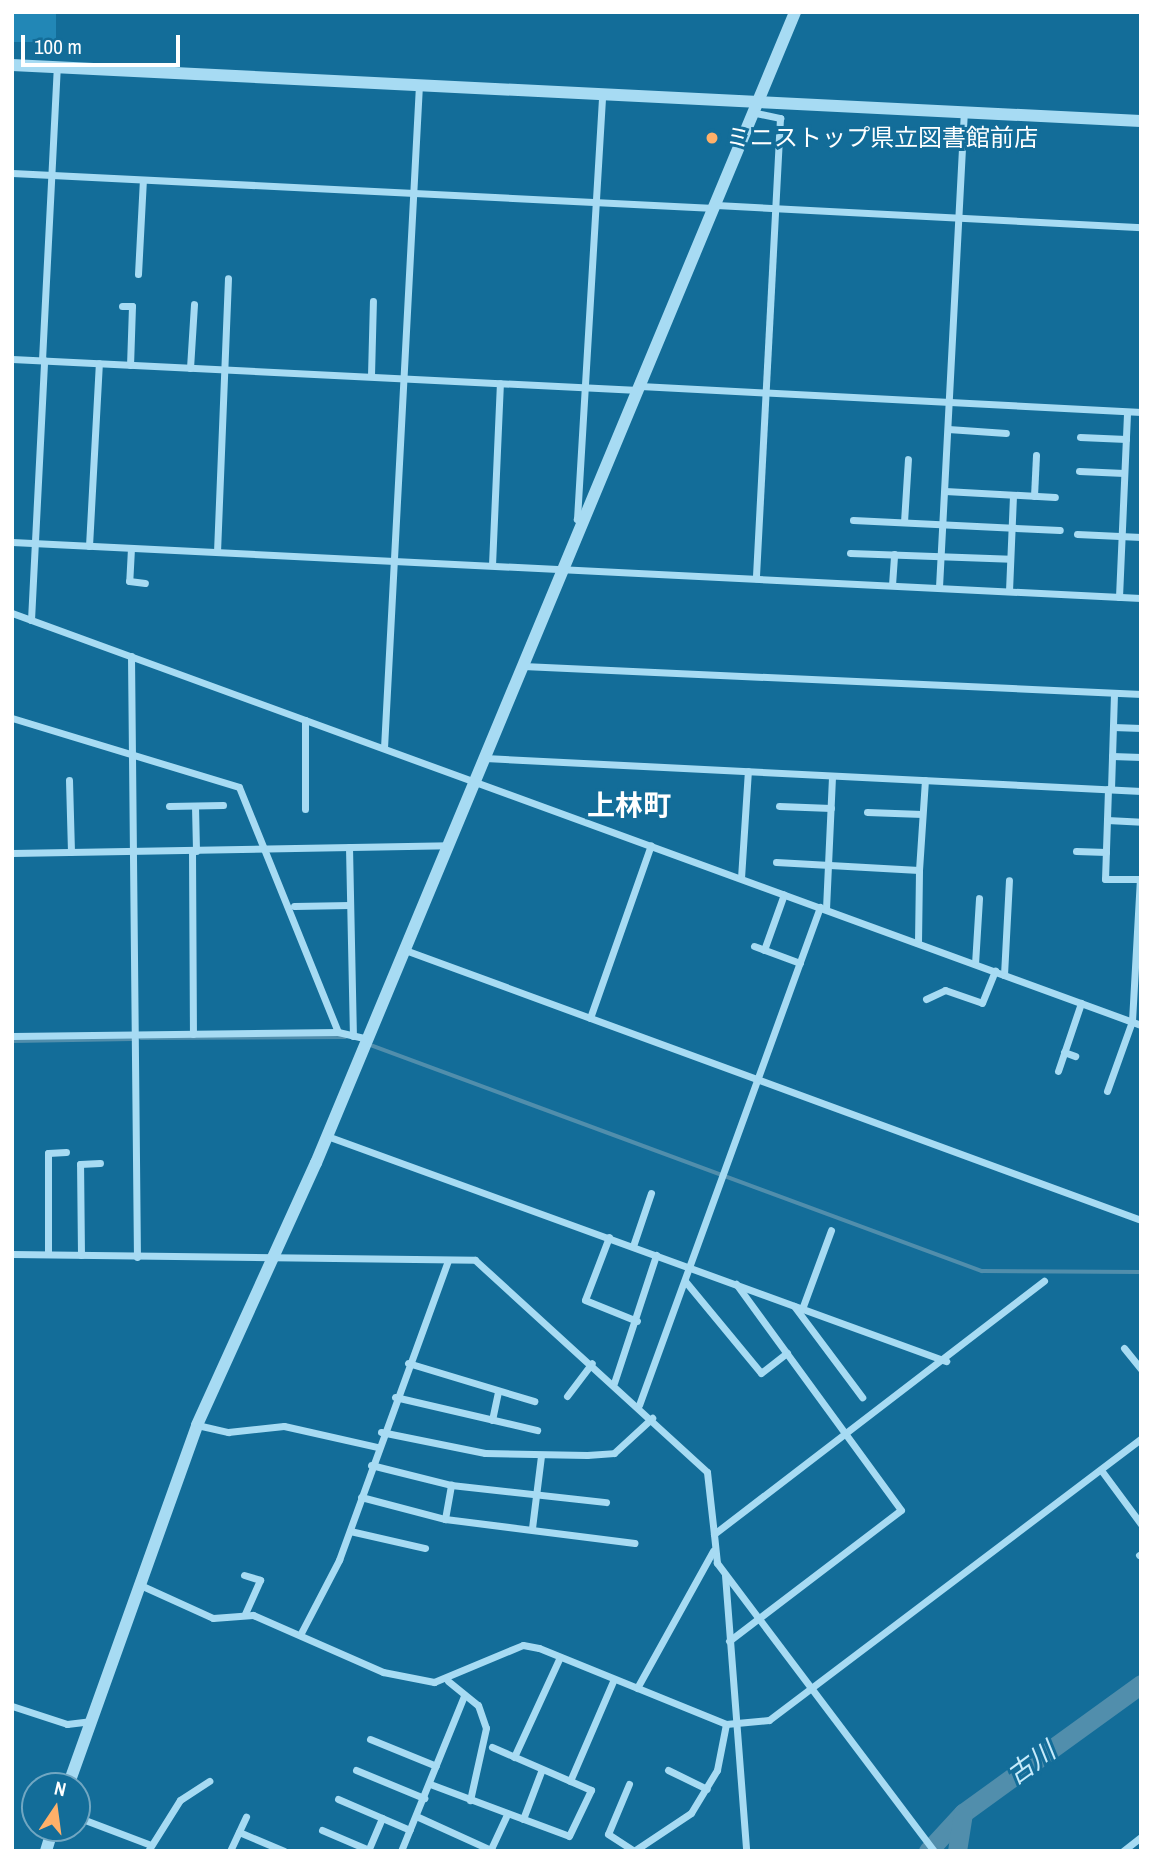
<!DOCTYPE html>
<html>
<head>
<meta charset="utf-8">
<style>
  body { margin:0 }
  #map { position:relative; width:1153px; height:1863px; overflow:hidden; background:#136d99; font-family:"Archivo Narrow","Noto Sans JP",sans-serif }
  div>[style] { position:absolute }
  [style*='--x'] { left:calc(var(--x)*1px); top:calc(var(--y)*1px); width:calc(var(--w)*1px); rotate:calc(var(--a)*1deg) }
  .green>* { inset:0; background:#2287b6; transform-origin:0 0 }
  .stream>* { height:3.5px; margin:-1.75px; padding:0 1.75px; transform-origin:1.75px; border-radius:1.75px; background:#518eac }
  .river>* { height:19px; margin:-9.5px; padding:0 9.5px; transform-origin:9.5px; border-radius:9.5px; background:#518eac }
  .minor>* { height:7px; margin:-3.5px; padding:0 3.5px; transform-origin:3.5px; border-radius:3.5px; background:#a7dbf3 }
  .tertiary>* { height:12px; margin:-6px; padding:0 6px; transform-origin:6px; border-radius:6px; background:#a7dbf3 }
  .dots>* { width:19px; height:19px; translate:-50% -50%; box-sizing:border-box; border:4px solid #136d99; border-radius:50% }
  span { translate:-50% -50%; white-space:nowrap; text-align:center; line-height:1.15; -webkit-text-stroke:6px #136d99; paint-order:stroke }
  .poi-label { font-size:24px; color:#fff }
  .left { translate:0 -50%; text-align:left }
  .water-label { font-size:26px; color:#c6ebfb; font-style:italic }
  .quarter-label { font-size:28px; color:#fff; font-weight:700 }
  .frame { position:absolute; inset:0; border:14px solid #fff; pointer-events:none }
  .north { position:absolute; left:21px; top:1772px; width:70px; height:70px; box-sizing:border-box; background:#136d99; border:2px solid #71a7c2; border-radius:50%; rotate:13deg; font-size:19px; font-weight:700; line-height:28px; text-align:center; color:#fff }
  .north::after { content:''; display:block; margin:auto; width:24px; height:32px; background:#ffb069; clip-path:polygon(50% 0,100% 100%,50% 72%,0 100%) }
  .scale { position:absolute; left:21px; top:35px; width:159px; height:32px; box-sizing:border-box; border:4px solid #fff; border-top:0; padding-left:9px; font-size:21px; line-height:24px; white-space:nowrap; color:#fff; -webkit-text-stroke:5px #136d99; paint-order:stroke }
</style>
</head>
<body>
<div id="map">
  <div class="green">
    <i style="left:12px;top:12px;width:44px;height:30px"></i>
  </div>
  <div class="stream">
    <i style="--x:141;--y:1038;--w:204;--a:-0.3"></i>
    <i style="--x:12;--y:1041;--w:120;--a:-1"></i>
    <i style="--x:373;--y:1046;--w:649;--a:20.28"></i>
    <i style="--x:982;--y:1271;--w:159;--a:0.4"></i>
  </div>
  <div class="river">
    <i style="--x:928;--y:1851;--w:52;--a:-47.4"></i>
    <i style="--x:963;--y:1813;--w:220;--a:-35.9"></i>
    <i style="--x:957;--y:1851;--w:38;--a:-81"></i>
  </div>
  <div class="minor">
    <i style="--x:756;--y:113;--w:25;--a:12"></i>
    <i style="--x:780;--y:118;--w:461;--a:93"></i>
    <i style="--x:12;--y:173;--w:703;--a:2.85"></i>
    <i style="--x:716;--y:205;--w:426;--a:3"></i>
    <i style="--x:138;--y:274;--w:94;--a:-87"></i>
    <i style="--x:122;--y:306;--w:10;--a:0"></i>
    <i style="--x:132;--y:306;--w:59;--a:91.9"></i>
    <i style="--x:12;--y:359;--w:627;--a:2.84"></i>
    <i style="--x:42;--y:360;--w:293;--a:-87.1"></i>
    <i style="--x:190;--y:368;--w:64;--a:-86.4"></i>
    <i style="--x:371;--y:375;--w:74;--a:-88.5"></i>
    <i style="--x:640;--y:386;--w:502;--a:2.97"></i>
    <i style="--x:948;--y:429;--w:58;--a:3.9"></i>
    <i style="--x:1080;--y:437;--w:46;--a:2.5"></i>
    <i style="--x:1079;--y:471;--w:45;--a:2.5"></i>
    <i style="--x:945;--y:491;--w:110;--a:3.1"></i>
    <i style="--x:1034;--y:496;--w:41;--a:-87.2"></i>
    <i style="--x:853;--y:520;--w:207;--a:2.8"></i>
    <i style="--x:583;--y:522;--w:7;--a:-153"></i>
    <i style="--x:577;--y:519;--w:426;--a:-86.6"></i>
    <i style="--x:904;--y:522;--w:63;--a:-86.4"></i>
    <i style="--x:1077;--y:534;--w:64;--a:2.7"></i>
    <i style="--x:12;--y:542;--w:1130;--a:2.84"></i>
    <i style="--x:89;--y:546;--w:183;--a:-86.9"></i>
    <i style="--x:131;--y:548;--w:33;--a:93"></i>
    <i style="--x:129;--y:581;--w:16;--a:7"></i>
    <i style="--x:217;--y:552;--w:274;--a:-87.7"></i>
    <i style="--x:850;--y:553;--w:160;--a:2.1"></i>
    <i style="--x:492;--y:565;--w:182;--a:-87.5"></i>
    <i style="--x:892;--y:585;--w:31;--a:-86"></i>
    <i style="--x:939;--y:587;--w:477;--a:-87"></i>
    <i style="--x:1009;--y:591;--w:96;--a:-87.6"></i>
    <i style="--x:1119;--y:597;--w:185;--a:-87.5"></i>
    <i style="--x:12;--y:613;--w:1202;--a:20.05"></i>
    <i style="--x:31;--y:620;--w:260;--a:-87.1"></i>
    <i style="--x:131;--y:656;--w:601;--a:89.43"></i>
    <i style="--x:523;--y:666;--w:619;--a:2.59"></i>
    <i style="--x:12;--y:718;--w:237;--a:16.9"></i>
    <i style="--x:239;--y:787;--w:264;--a:68"></i>
    <i style="--x:305;--y:720;--w:89;--a:90"></i>
    <i style="--x:1113;--y:727;--w:28;--a:2"></i>
    <i style="--x:384;--y:748;--w:665;--a:-86.98"></i>
    <i style="--x:1112;--y:756;--w:29;--a:2"></i>
    <i style="--x:485;--y:758;--w:657;--a:2.88"></i>
    <i style="--x:69;--y:780;--w:72;--a:88.4"></i>
    <i style="--x:1108;--y:789;--w:90;--a:91.9"></i>
    <i style="--x:1105;--y:879;--w:36;--a:0"></i>
    <i style="--x:1111;--y:789;--w:96;--a:-88.2"></i>
    <i style="--x:169;--y:806;--w:54;--a:-1.1"></i>
    <i style="--x:195;--y:806;--w:45;--a:88.7"></i>
    <i style="--x:779;--y:806;--w:52;--a:2.2"></i>
    <i style="--x:867;--y:812;--w:55;--a:2.1"></i>
    <i style="--x:1107;--y:820;--w:34;--a:3"></i>
    <i style="--x:349;--y:847;--w:189;--a:88.8"></i>
    <i style="--x:192;--y:851;--w:183;--a:89.7"></i>
    <i style="--x:1076;--y:851;--w:30;--a:2"></i>
    <i style="--x:12;--y:853;--w:437;--a:-1"></i>
    <i style="--x:776;--y:862;--w:143;--a:3.2"></i>
    <i style="--x:919;--y:870;--w:90;--a:-86.2"></i>
    <i style="--x:741;--y:878;--w:107;--a:-86.3"></i>
    <i style="--x:294;--y:906;--w:56;--a:-1"></i>
    <i style="--x:826;--y:909;--w:132;--a:-87.4"></i>
    <i style="--x:918;--y:943;--w:73;--a:-89.2"></i>
    <i style="--x:754;--y:946;--w:49;--a:20.3"></i>
    <i style="--x:405;--y:950;--w:784;--a:20.15"></i>
    <i style="--x:764;--y:950;--w:59;--a:-70.3"></i>
    <i style="--x:975;--y:964;--w:66;--a:-86.5"></i>
    <i style="--x:1004;--y:975;--w:95;--a:-87"></i>
    <i style="--x:926;--y:999;--w:21;--a:-25"></i>
    <i style="--x:945;--y:990;--w:39;--a:19"></i>
    <i style="--x:982;--y:1003;--w:35;--a:-68"></i>
    <i style="--x:590;--y:1018;--w:183;--a:-70.6"></i>
    <i style="--x:12;--y:1036;--w:326;--a:-0.7"></i>
    <i style="--x:338;--y:1032;--w:31;--a:13"></i>
    <i style="--x:1064;--y:1052;--w:12;--a:20"></i>
    <i style="--x:1058;--y:1071;--w:72;--a:-71.3"></i>
    <i style="--x:1107;--y:1091;--w:74;--a:-70.3"></i>
    <i style="--x:1132;--y:1021;--w:142;--a:-86.8"></i>
    <i style="--x:327;--y:1136;--w:659;--a:19.98"></i>
    <i style="--x:609;--y:1237;--w:67;--a:110.9"></i>
    <i style="--x:585;--y:1300;--w:56;--a:22"></i>
    <i style="--x:633;--y:1246;--w:56;--a:-71.2"></i>
    <i style="--x:12;--y:1254;--w:463;--a:0.7"></i>
    <i style="--x:475;--y:1260;--w:314;--a:42.4"></i>
    <i style="--x:707;--y:1472;--w:62;--a:83.6"></i>
    <i style="--x:48;--y:1254;--w:101;--a:-90"></i>
    <i style="--x:48;--y:1153;--w:18;--a:-3"></i>
    <i style="--x:81;--y:1255;--w:91;--a:-90.6"></i>
    <i style="--x:80;--y:1164;--w:20;--a:-3"></i>
    <i style="--x:685;--y:1281;--w:119;--a:50.4"></i>
    <i style="--x:761;--y:1373;--w:33;--a:-38"></i>
    <i style="--x:794;--y:1306;--w:114;--a:53.2"></i>
    <i style="--x:802;--y:1309;--w:84;--a:-69.8"></i>
    <i style="--x:1124;--y:1348;--w:27;--a:51"></i>
    <i style="--x:408;--y:1363;--w:132;--a:16.8"></i>
    <i style="--x:614;--y:1383;--w:135;--a:-71.8"></i>
    <i style="--x:567;--y:1396;--w:41;--a:-52.9"></i>
    <i style="--x:395;--y:1397;--w:146;--a:13.1"></i>
    <i style="--x:639;--y:1405;--w:530;--a:-70.03"></i>
    <i style="--x:492;--y:1420;--w:29;--a:-78"></i>
    <i style="--x:197;--y:1425;--w:32;--a:13"></i>
    <i style="--x:228;--y:1432;--w:56;--a:-6.1"></i>
    <i style="--x:284;--y:1426;--w:95;--a:12.7"></i>
    <i style="--x:381;--y:1432;--w:106;--a:11.4"></i>
    <i style="--x:485;--y:1453;--w:102;--a:1.1"></i>
    <i style="--x:587;--y:1455;--w:27;--a:-4"></i>
    <i style="--x:614;--y:1453;--w:52;--a:-42.6"></i>
    <i style="--x:371;--y:1465;--w:82;--a:14"></i>
    <i style="--x:451;--y:1485;--w:156;--a:6.3"></i>
    <i style="--x:1101;--y:1470;--w:67;--a:53.5"></i>
    <i style="--x:361;--y:1497;--w:87;--a:14.7"></i>
    <i style="--x:445;--y:1519;--w:191;--a:7.2"></i>
    <i style="--x:445;--y:1519;--w:35;--a:-80"></i>
    <i style="--x:532;--y:1528;--w:73;--a:-82.9"></i>
    <i style="--x:350;--y:1531;--w:77;--a:12.8"></i>
    <i style="--x:1139;--y:1555;--w:2;--a:-27"></i>
    <i style="--x:244;--y:1575;--w:17;--a:17"></i>
    <i style="--x:260;--y:1580;--w:37;--a:114"></i>
    <i style="--x:725;--y:1575;--w:277;--a:85.6"></i>
    <i style="--x:138;--y:1584;--w:82;--a:24.4"></i>
    <i style="--x:213;--y:1618;--w:40;--a:-4.3"></i>
    <i style="--x:253;--y:1615;--w:142;--a:23.7"></i>
    <i style="--x:383;--y:1672;--w:52;--a:11.1"></i>
    <i style="--x:434;--y:1682;--w:96;--a:-22.6"></i>
    <i style="--x:523;--y:1645;--w:16;--a:11"></i>
    <i style="--x:539;--y:1648;--w:202;--a:22.1"></i>
    <i style="--x:726;--y:1724;--w:47;--a:101.1"></i>
    <i style="--x:717;--y:1770;--w:50;--a:121.2"></i>
    <i style="--x:691;--y:1813;--w:69;--a:146.3"></i>
    <i style="--x:300;--y:1635;--w:85;--a:-62.5"></i>
    <i style="--x:339;--y:1560;--w:318;--a:-70"></i>
    <i style="--x:729;--y:1641;--w:216;--a:-37.3"></i>
    <i style="--x:901;--y:1510;--w:280;--a:-126.1"></i>
    <i style="--x:448;--y:1681;--w:38;--a:39"></i>
    <i style="--x:478;--y:1705;--w:24;--a:71"></i>
    <i style="--x:486;--y:1728;--w:74;--a:102.5"></i>
    <i style="--x:637;--y:1688;--w:157;--a:-61"></i>
    <i style="--x:12;--y:1706;--w:58;--a:18.1"></i>
    <i style="--x:67;--y:1724;--w:23;--a:-7"></i>
    <i style="--x:726;--y:1724;--w:43;--a:-5.3"></i>
    <i style="--x:769;--y:1720;--w:466;--a:-37.1"></i>
    <i style="--x:370;--y:1739;--w:71;--a:22.2"></i>
    <i style="--x:514;--y:1757;--w:110;--a:-65.3"></i>
    <i style="--x:356;--y:1770;--w:74;--a:22.4"></i>
    <i style="--x:668;--y:1770;--w:43;--a:26"></i>
    <i style="--x:570;--y:1781;--w:111;--a:-66.7"></i>
    <i style="--x:430;--y:1784;--w:148;--a:20.5"></i>
    <i style="--x:569;--y:1836;--w:51;--a:-64.4"></i>
    <i style="--x:591;--y:1790;--w:108;--a:-156.5"></i>
    <i style="--x:629;--y:1784;--w:54;--a:112.8"></i>
    <i style="--x:608;--y:1834;--w:31;--a:33"></i>
    <i style="--x:338;--y:1799;--w:78;--a:23.3"></i>
    <i style="--x:416;--y:1816;--w:85;--a:24.4"></i>
    <i style="--x:77;--y:1817;--w:79;--a:20.7"></i>
    <i style="--x:523;--y:1819;--w:53;--a:-69.2"></i>
    <i style="--x:322;--y:1830;--w:51;--a:23.1"></i>
    <i style="--x:239;--y:1832;--w:49;--a:22.9"></i>
    <i style="--x:148;--y:1851;--w:60;--a:-57.9"></i>
    <i style="--x:180;--y:1800;--w:35;--a:-33"></i>
    <i style="--x:230;--y:1851;--w:38;--a:-65"></i>
    <i style="--x:368;--y:1851;--w:36;--a:-67"></i>
    <i style="--x:401;--y:1851;--w:167;--a:-67.9"></i>
    <i style="--x:490;--y:1851;--w:38;--a:-65"></i>
    <i style="--x:934;--y:1851;--w:361;--a:-127"></i>
    <i style="--x:717;--y:1563;--w:29;--a:-96"></i>
    <i style="--x:714;--y:1534;--w:416;--a:-37.5"></i>
    <i style="--x:1123;--y:1851;--w:23;--a:-38"></i>
  </div>
  <div class="tertiary">
    <i style="--x:12;--y:65;--w:1130;--a:2.84"></i>
    <i style="--x:68;--y:1786;--w:383;--a:-70.3"></i>
    <i style="--x:197;--y:1425;--w:288;--a:-65.6"></i>
    <i style="--x:316;--y:1163;--w:1247;--a:-67.4"></i>
    <i style="--x:46;--y:1851;--w:24;--a:-73"></i>
  </div>
  <div class="dots">
    <i style="left:712px;top:138px;background:#ffb069"></i>
  </div>
  <div class="poi-label">
    <span class="left" style="left:726px;top:138px">ミニストップ県立図書館前店</span>
  </div>
  <div class="water-label">
    <span style="left:1031px;top:1763px;rotate:-36deg">古川</span>
  </div>
  <div class="quarter-label">
    <span style="left:629px;top:805px">上林町</span>
  </div>
  <div class="frame"></div>
  <div class="north">N</div>
  <div class="scale">100 m</div>
</div>
</body>
</html>
